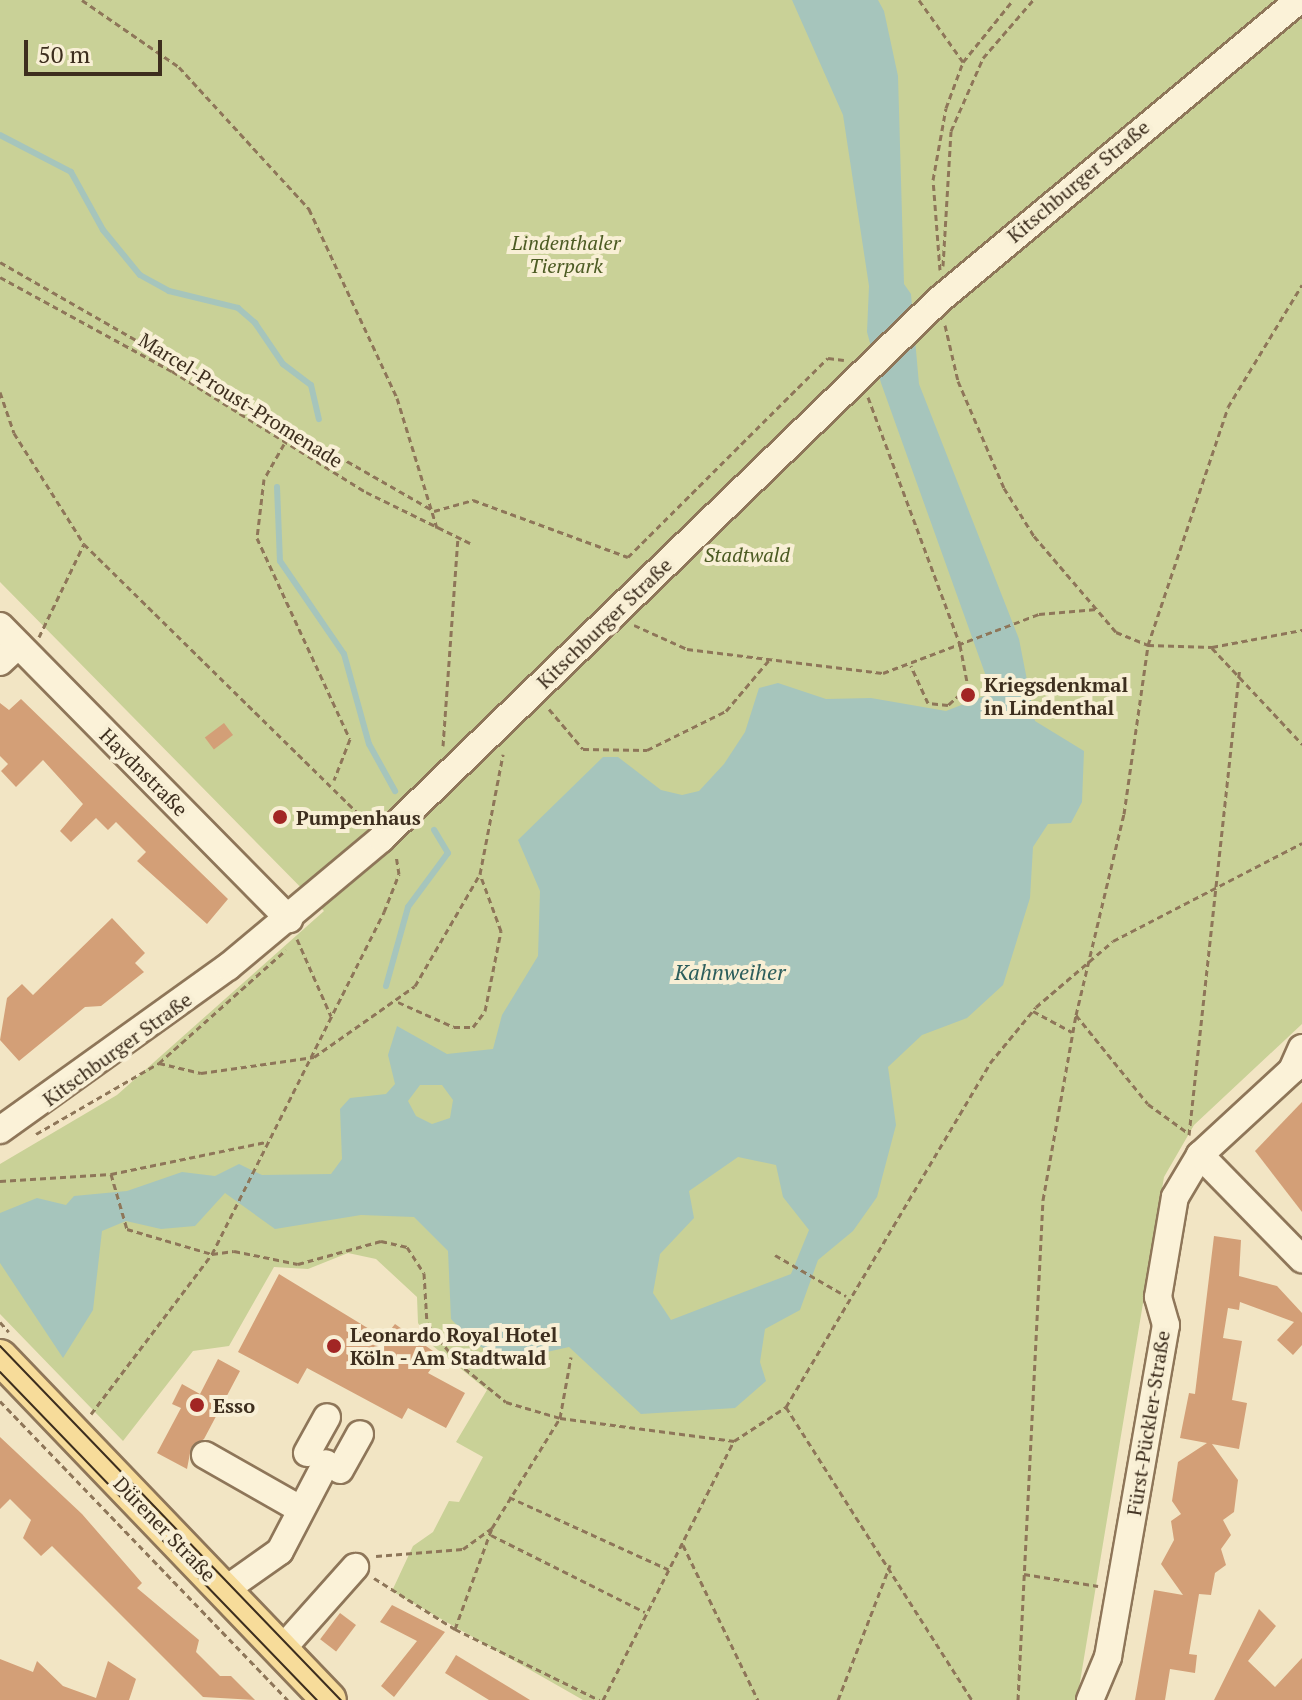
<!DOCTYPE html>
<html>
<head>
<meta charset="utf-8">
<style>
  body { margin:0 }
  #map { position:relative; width:1302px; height:1700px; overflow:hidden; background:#f2e5c4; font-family:"PT Serif",serif }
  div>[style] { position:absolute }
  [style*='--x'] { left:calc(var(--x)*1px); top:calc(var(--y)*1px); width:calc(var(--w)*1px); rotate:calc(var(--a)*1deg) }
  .green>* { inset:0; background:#c9d197 }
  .water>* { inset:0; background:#a6c5bc }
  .stream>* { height:6px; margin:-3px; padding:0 3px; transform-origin:3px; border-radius:3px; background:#a6c5bc }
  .building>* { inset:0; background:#d39f77; transform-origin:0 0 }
  .path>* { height:3px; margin-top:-1.5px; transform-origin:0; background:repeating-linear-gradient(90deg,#8e7659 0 6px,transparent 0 10px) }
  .roads { filter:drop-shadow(2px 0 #8e7659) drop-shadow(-2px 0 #8e7659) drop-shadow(0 2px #8e7659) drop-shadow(0 -2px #8e7659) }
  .minor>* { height:26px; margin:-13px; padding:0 13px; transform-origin:13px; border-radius:13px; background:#fbf2d8 }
  .major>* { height:34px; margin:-17px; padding:0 17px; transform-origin:17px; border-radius:17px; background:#f7dc9a }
  .tram>* { height:2px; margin:-1px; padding:0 1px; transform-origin:1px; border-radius:1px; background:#3d2e1e }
  .dots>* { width:22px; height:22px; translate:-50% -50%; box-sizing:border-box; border:4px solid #f8efd5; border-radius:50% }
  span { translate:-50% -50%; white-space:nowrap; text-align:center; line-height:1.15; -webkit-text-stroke:8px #f8efd5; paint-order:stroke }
  .street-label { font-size:20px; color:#3d2e1e }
  .park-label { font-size:20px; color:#4c5b23; font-style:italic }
  .poi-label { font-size:20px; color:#3d2e1e; font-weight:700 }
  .left { translate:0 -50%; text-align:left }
  .water-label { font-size:22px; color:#2c5e5c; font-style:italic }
  .scale { position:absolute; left:24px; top:40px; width:138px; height:36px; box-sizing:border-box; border:4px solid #3d2e1e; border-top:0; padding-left:10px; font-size:24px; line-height:28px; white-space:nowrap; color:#3d2e1e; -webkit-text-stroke:6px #f8efd5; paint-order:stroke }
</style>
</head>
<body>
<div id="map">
  <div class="green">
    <i style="clip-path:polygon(0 0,1302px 0,1302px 1024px,1194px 1125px,1164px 1177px,1077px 1700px,583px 1700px,392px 1591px,413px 1546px,433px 1532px,449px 1501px,459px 1502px,483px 1457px,456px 1442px,487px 1390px,433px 1346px,418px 1323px,417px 1297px,376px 1259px,348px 1253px,308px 1269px,274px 1267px,229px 1346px,193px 1351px,123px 1441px,0 1314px,0 1164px,117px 1095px,324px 911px,0 582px)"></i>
  </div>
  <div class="water">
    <i style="clip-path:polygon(evenodd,792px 0,878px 0,884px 11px,898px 76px,904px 284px,911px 294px,919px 384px,1019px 639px,1035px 721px,1084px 751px,1082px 802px,1071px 823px,1048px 824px,1033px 847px,1030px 898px,1003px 985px,967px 1018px,922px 1035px,888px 1067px,896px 1125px,877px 1197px,853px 1231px,818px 1260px,800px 1310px,765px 1329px,760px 1362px,766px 1381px,735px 1408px,641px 1414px,569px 1347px,507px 1361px,474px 1343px,451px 1319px,448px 1251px,414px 1217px,361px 1215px,275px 1229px,225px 1193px,195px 1226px,161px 1229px,126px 1221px,102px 1231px,93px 1310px,63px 1358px,0 1263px,0 1213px,37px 1198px,66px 1205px,74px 1196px,127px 1191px,182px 1172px,215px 1176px,239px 1164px,262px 1175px,331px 1174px,342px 1159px,340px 1109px,350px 1098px,386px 1094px,395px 1084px,388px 1055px,397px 1026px,447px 1054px,493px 1049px,502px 1015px,538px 956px,540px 891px,518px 840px,603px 757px,618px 757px,661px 790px,682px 795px,699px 791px,724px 764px,745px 732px,759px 688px,778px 683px,826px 699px,871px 698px,946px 711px,992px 693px,881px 383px,867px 332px,869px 286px,843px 115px,792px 0,420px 1085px,442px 1085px,453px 1100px,450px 1118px,432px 1124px,416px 1116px,408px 1101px,420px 1085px,792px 0,738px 1157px,776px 1165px,783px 1197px,809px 1230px,791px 1274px,671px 1320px,653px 1293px,660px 1254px,694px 1218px,689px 1191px,738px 1157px)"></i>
  </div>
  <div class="stream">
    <i style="--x:0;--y:135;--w:80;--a:27.5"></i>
    <i style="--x:71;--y:172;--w:66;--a:61.1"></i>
    <i style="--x:103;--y:230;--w:58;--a:50.6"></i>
    <i style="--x:140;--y:275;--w:33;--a:29"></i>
    <i style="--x:169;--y:291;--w:71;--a:13.8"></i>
    <i style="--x:238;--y:308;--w:23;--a:41"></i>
    <i style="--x:255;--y:323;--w:50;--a:55.7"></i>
    <i style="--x:283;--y:364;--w:35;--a:37"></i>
    <i style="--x:311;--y:385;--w:35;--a:77"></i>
    <i style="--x:277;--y:487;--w:74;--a:87.7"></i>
    <i style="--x:280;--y:561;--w:113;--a:55.5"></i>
    <i style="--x:344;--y:654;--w:93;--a:74.5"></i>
    <i style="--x:369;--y:744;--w:54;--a:61"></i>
    <i style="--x:386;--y:986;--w:82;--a:-74.4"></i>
    <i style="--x:408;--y:907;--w:67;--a:-53.5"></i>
    <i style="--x:448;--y:853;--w:27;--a:-121"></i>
  </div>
  <div class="building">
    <i style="clip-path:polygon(21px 699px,228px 899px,207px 924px,137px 861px,146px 852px,116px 822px,108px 830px,96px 818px,71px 842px,60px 831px,83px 804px,43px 760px,16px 787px,1px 771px,8px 764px,0 756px,0 703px,9px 710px)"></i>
    <i style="left:224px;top:723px;width:15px;height:24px;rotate:53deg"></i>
    <i style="clip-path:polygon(112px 918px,145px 953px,135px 963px,144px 972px,101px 1006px,85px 1007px,19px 1061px,0 1040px,7px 998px,22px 984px,33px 995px)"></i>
    <i style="clip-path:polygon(1302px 1102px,1302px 1212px,1255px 1151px)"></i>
    <i style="clip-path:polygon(1214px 1236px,1241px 1240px,1239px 1276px,1277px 1286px,1302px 1313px,1302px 1345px,1293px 1355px,1277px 1340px,1294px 1322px,1240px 1302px,1239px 1310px,1228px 1308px,1223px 1338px,1242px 1341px,1232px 1400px,1247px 1403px,1239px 1449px,1212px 1444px,1238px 1480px,1234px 1512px,1223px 1520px,1231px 1535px,1221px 1549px,1226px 1565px,1215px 1573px,1211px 1595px,1199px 1594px,1189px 1654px,1197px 1655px,1195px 1673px,1170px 1669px,1165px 1700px,1135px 1700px,1154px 1590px,1183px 1595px,1161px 1564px,1174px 1540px,1171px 1521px,1181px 1514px,1172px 1501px,1178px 1462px,1207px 1443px,1180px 1438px,1189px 1393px,1195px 1394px)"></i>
    <i style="clip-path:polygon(279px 1274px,384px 1338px,395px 1324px,440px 1356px,428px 1373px,465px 1393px,446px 1428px,408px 1408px,402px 1419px,307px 1368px,298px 1384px,238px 1352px)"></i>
    <i style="clip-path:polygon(218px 1359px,240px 1371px,204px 1439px,191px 1448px,187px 1469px,157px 1453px,181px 1408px,172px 1404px,182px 1384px,200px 1394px)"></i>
    <i style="clip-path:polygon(0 1437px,82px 1514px,142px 1583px,137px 1588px,199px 1640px,196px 1652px,220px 1676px,231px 1676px,255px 1700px,203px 1697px,52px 1546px,41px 1556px,23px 1538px,31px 1520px,10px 1499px,0 1509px)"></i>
    <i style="clip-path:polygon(392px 1605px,445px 1632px,394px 1697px,381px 1686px,417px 1641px,380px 1622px)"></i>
    <i style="clip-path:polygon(1259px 1609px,1276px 1626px,1248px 1661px,1275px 1687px,1302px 1658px,1302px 1700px,1214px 1700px)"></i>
    <i style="left:340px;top:1613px;width:20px;height:33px;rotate:37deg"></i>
    <i style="clip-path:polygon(456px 1655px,530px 1700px,489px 1700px,445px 1673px)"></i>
    <i style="clip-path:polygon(0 1659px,33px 1672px,37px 1661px,63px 1686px,96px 1698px,108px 1661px,136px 1679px,129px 1700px,0 1700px)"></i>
  </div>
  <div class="path">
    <i style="--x:82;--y:0;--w:118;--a:34.6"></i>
    <i style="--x:179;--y:67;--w:193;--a:47.5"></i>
    <i style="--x:309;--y:209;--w:208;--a:65"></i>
    <i style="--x:397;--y:398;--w:136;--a:72.9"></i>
    <i style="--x:919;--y:0;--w:76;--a:54.6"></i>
    <i style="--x:0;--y:262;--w:500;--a:29.84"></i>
    <i style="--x:434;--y:511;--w:41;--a:-15.8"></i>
    <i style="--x:473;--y:500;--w:165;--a:20.2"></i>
    <i style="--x:628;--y:557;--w:282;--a:-44.9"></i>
    <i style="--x:828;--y:358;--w:16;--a:7"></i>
    <i style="--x:943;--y:266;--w:135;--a:-86.6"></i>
    <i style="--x:951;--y:131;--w:80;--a:-66.3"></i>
    <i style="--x:983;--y:58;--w:77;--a:-49.2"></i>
    <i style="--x:940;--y:270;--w:90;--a:-94.4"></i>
    <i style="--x:933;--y:180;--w:73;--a:-79.8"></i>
    <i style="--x:946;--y:108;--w:49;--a:-69.7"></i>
    <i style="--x:963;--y:62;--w:80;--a:-51.1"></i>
    <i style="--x:0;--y:277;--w:196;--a:28.7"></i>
    <i style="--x:172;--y:371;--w:229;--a:32"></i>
    <i style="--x:366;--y:492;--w:116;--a:26.1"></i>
    <i style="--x:945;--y:325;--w:57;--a:76.9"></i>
    <i style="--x:958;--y:381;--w:116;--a:66.7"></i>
    <i style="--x:1004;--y:488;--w:57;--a:58"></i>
    <i style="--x:1034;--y:536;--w:126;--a:49.5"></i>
    <i style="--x:1116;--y:632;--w:35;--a:22"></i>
    <i style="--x:1148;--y:645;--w:64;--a:1.8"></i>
    <i style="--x:1212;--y:647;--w:92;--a:-10.7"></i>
    <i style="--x:0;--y:392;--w:43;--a:71.1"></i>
    <i style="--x:14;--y:433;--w:131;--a:57.8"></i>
    <i style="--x:84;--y:544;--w:397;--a:44.5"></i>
    <i style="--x:868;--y:397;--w:265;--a:69.6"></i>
    <i style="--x:960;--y:645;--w:43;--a:79.2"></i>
    <i style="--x:968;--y:687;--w:27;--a:138"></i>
    <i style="--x:948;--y:705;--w:20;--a:-174"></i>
    <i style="--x:928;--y:703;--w:41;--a:-114.7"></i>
    <i style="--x:284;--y:444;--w:40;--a:119.7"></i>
    <i style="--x:264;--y:479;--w:59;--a:96.8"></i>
    <i style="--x:257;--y:538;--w:221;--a:65.2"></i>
    <i style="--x:350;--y:739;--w:44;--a:111.3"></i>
    <i style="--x:634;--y:625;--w:58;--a:24.4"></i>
    <i style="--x:687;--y:649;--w:197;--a:7"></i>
    <i style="--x:883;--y:673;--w:167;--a:-20.7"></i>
    <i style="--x:1039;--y:614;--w:58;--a:-4.9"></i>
    <i style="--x:39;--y:637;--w:103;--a:-64.2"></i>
    <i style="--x:1212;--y:648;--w:132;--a:46.8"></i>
    <i style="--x:549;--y:709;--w:52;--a:49.6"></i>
    <i style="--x:583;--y:749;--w:64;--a:0.9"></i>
    <i style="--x:647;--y:750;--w:88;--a:-26.3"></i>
    <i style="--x:726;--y:711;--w:68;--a:-49.8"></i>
    <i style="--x:443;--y:746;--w:209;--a:-85.9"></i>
    <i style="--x:297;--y:939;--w:84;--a:66.2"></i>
    <i style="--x:398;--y:1002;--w:61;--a:24.1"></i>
    <i style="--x:454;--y:1027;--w:19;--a:0"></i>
    <i style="--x:473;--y:1027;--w:20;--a:-53"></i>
    <i style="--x:485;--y:1011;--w:82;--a:-78.7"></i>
    <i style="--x:501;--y:931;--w:61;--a:-110.2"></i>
    <i style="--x:1033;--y:1011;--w:44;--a:28.3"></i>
    <i style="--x:1076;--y:1015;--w:114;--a:51"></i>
    <i style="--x:1148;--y:1104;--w:49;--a:35.9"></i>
    <i style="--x:159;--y:1063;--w:43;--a:13.4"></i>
    <i style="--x:201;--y:1073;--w:114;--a:-8.1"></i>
    <i style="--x:314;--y:1057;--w:123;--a:-35.1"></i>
    <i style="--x:415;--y:986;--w:129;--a:-59.9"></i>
    <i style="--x:480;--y:874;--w:122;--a:-79.1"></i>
    <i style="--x:36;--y:1134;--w:142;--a:-30"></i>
    <i style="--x:159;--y:1063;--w:170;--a:-41.7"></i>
    <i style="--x:1189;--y:1135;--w:467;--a:-83.8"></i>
    <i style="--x:111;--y:1174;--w:57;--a:73.8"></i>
    <i style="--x:127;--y:1229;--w:89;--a:16.4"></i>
    <i style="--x:212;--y:1254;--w:22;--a:-8"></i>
    <i style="--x:234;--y:1251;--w:65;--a:11.5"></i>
    <i style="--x:298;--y:1264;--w:86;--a:-15.5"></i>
    <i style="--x:381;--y:1241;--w:27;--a:13"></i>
    <i style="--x:407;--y:1247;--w:31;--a:57"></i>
    <i style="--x:424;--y:1273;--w:50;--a:86.6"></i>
    <i style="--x:427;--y:1323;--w:49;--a:52.4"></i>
    <i style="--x:457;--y:1362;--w:63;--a:39.2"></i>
    <i style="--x:506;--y:1402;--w:56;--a:16.5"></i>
    <i style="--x:560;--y:1418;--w:176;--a:7.5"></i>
    <i style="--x:734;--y:1441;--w:62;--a:-33.2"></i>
    <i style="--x:786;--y:1407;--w:400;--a:-59.3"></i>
    <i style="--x:990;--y:1063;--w:72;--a:-50.6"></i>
    <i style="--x:1036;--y:1007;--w:101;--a:-40.6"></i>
    <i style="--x:1113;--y:941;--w:213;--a:-27.4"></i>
    <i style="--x:0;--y:1181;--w:111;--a:-3.6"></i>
    <i style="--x:111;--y:1174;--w:157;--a:-11.7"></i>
    <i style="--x:775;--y:1255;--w:82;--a:30"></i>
    <i style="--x:0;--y:1322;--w:13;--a:48"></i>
    <i style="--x:0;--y:1401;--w:415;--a:46.1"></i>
    <i style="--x:786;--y:1407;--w:347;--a:57.6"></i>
    <i style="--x:91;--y:1414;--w:201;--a:-52.9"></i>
    <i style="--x:212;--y:1254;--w:383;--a:-63.3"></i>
    <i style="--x:384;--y:912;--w:41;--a:-68.5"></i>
    <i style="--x:399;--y:874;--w:19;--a:-99"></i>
    <i style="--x:509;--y:1497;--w:175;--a:24.4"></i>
    <i style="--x:491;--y:1535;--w:172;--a:26.6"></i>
    <i style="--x:683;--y:1545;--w:172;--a:64.2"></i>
    <i style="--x:376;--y:1556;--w:87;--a:-4.6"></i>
    <i style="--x:463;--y:1549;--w:36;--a:-36"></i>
    <i style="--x:1024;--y:1574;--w:75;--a:9.2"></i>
    <i style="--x:374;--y:1578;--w:96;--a:32.2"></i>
    <i style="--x:455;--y:1629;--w:161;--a:26.2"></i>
    <i style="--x:455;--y:1629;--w:108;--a:-69.9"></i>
    <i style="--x:492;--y:1528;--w:129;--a:-58.3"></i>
    <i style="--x:560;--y:1418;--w:62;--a:-79.8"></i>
    <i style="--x:603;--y:1700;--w:290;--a:-63.2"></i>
    <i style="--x:838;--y:1700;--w:145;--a:-68.9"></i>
    <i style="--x:1018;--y:1700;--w:501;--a:-87.14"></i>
    <i style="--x:1043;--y:1200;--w:188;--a:-79.9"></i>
    <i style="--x:1076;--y:1015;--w:207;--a:-76.6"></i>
    <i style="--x:1124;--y:814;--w:171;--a:-81.9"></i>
    <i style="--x:1148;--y:645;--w:251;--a:-71.4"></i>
    <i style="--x:1228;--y:407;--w:143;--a:-58.8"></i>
  </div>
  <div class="roads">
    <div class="minor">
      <i style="--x:0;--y:626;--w:412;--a:45.4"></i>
      <i style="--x:0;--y:662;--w:25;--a:-43"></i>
      <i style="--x:0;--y:1130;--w:280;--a:-35.6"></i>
      <i style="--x:228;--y:967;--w:199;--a:-39.9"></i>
      <i style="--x:381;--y:839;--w:776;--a:-44.01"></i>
      <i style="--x:939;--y:300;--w:469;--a:-39.8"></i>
      <i style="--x:1200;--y:1155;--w:146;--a:45.6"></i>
      <i style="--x:307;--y:1453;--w:41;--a:-60.9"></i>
      <i style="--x:205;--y:1455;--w:109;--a:29.6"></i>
      <i style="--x:340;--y:1470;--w:41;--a:-60.9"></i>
      <i style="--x:225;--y:1590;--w:67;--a:-35.3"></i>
      <i style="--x:280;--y:1551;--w:99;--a:-62.4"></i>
      <i style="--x:282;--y:1649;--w:110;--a:-48.3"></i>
      <i style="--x:1090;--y:1700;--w:47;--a:-67.3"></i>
      <i style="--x:1108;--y:1657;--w:337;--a:-80.1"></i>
      <i style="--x:1166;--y:1325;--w:29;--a:-106"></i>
      <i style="--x:1158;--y:1297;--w:101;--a:-80.4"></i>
      <i style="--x:1175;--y:1197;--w:49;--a:-59.2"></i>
      <i style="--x:1200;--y:1155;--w:125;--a:-42.7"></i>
      <i style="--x:1292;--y:1070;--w:24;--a:-66"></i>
    </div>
    <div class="major">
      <i style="--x:0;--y:1357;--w:475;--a:46.2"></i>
    </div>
  </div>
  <div class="tram">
    <i style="--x:0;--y:1346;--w:492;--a:46.1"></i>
    <i style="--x:0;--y:1372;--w:456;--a:46"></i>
  </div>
  <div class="dots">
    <i style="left:968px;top:695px;background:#a22624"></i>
    <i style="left:280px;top:817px;background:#a22624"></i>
    <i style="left:334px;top:1346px;background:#a22624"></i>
    <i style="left:197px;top:1405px;background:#a22624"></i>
  </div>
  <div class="street-label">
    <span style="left:1078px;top:181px;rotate:-40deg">Kitschburger Straße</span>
    <span style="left:241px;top:400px;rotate:32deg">Marcel-Proust-Promenade</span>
    <span style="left:604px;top:623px;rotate:-44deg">Kitschburger Straße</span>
    <span style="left:144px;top:772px;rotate:45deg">Haydnstraße</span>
    <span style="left:117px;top:1049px;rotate:-36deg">Kitschburger Straße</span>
    <span style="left:1148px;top:1423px;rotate:-81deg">Fürst-Pückler-Straße</span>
    <span style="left:165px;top:1529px;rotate:46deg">Dürener Straße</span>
  </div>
  <div class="park-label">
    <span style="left:566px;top:254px">Lindenthaler<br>Tierpark</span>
    <span style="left:747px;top:554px">Stadtwald</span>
  </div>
  <div class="poi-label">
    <span class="left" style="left:984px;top:696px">Kriegsdenkmal<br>in Lindenthal</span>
    <span class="left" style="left:296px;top:817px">Pumpenhaus</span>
    <span class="left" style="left:350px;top:1346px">Leonardo Royal Hotel<br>Köln - Am Stadtwald</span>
    <span class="left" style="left:213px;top:1405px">Esso</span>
  </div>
  <div class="water-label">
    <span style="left:730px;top:972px">Kahnweiher</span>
  </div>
  <div class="scale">50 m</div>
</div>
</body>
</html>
